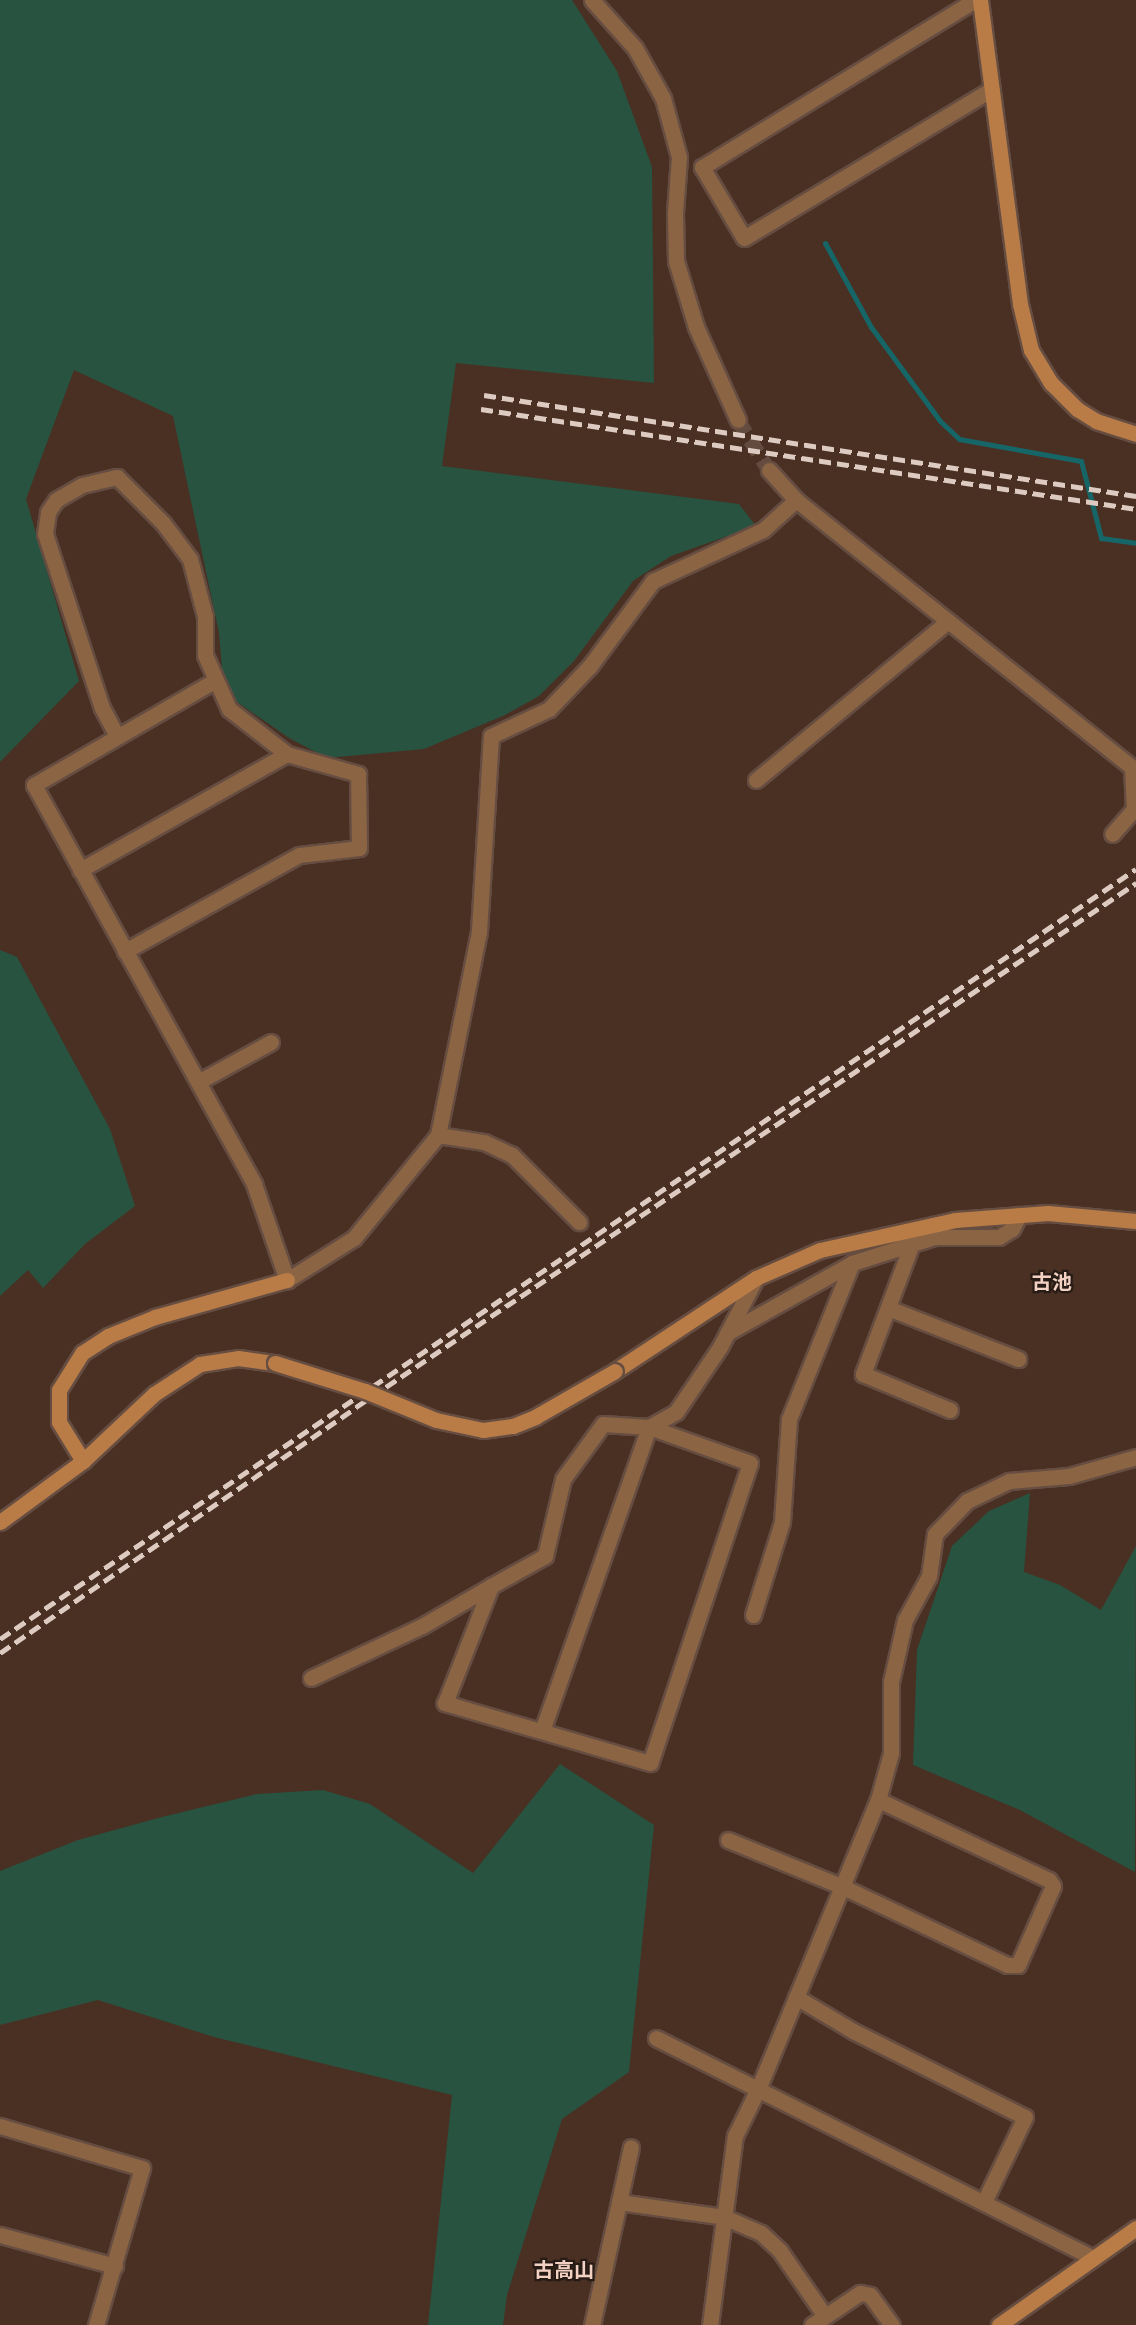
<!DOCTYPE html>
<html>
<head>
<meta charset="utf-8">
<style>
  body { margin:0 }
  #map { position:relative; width:1136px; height:2325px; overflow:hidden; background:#4a3023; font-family:"Work Sans","Noto Sans JP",sans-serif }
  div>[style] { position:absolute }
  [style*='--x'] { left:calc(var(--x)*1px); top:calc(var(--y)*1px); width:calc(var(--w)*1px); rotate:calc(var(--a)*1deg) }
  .green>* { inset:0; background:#275340 }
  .stream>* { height:5px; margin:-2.5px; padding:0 2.5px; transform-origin:2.5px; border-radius:2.5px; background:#166668 }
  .street-tunnel>* { height:15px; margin-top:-7.5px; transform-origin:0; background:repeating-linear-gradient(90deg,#644b3f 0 15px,transparent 0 23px) }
  .roads { filter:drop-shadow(2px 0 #664d41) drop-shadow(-2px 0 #664d41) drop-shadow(0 2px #664d41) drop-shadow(0 -2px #664d41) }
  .street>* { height:15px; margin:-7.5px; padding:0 7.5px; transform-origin:7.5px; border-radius:7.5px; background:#8b6444 }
  .secondary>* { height:15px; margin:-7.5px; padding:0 7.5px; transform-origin:7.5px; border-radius:7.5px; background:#b97c47 }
  .rail>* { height:4.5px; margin-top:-2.25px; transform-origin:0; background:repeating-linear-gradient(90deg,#ddcac1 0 12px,transparent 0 18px) }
  .bridges { filter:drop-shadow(2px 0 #664d41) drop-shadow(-2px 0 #664d41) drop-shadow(0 2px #664d41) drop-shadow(0 -2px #664d41) }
  .secondary-bridge>* { height:15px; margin:-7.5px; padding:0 7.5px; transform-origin:7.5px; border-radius:7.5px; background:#b97c47 }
  span { translate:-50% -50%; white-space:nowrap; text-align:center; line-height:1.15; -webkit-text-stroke:4.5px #271b15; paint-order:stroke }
  .quarter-label { font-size:20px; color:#f3d1c2; font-weight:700 }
</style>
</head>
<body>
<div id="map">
  <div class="green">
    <i style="clip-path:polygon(0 0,572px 0,617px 71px,652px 167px,654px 383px,456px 363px,442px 466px,739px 504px,756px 526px,671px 556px,633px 581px,574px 661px,539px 696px,505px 715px,424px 749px,327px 758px,289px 738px,224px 693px,219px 633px,173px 416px,74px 370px,26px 499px,79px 681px,0 762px)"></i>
    <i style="clip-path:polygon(0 950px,17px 957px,110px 1129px,135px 1206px,85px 1244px,43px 1288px,28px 1270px,0 1296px)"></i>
    <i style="clip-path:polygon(1030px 1493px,1024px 1572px,1060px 1585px,1101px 1610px,1136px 1546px,1135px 1872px,1020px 1810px,913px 1765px,917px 1650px,952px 1546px,989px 1511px)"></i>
    <i style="clip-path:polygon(560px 1764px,654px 1825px,629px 2072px,562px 2119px,507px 2295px,503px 2325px,428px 2325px,452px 2095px,214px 2037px,98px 2000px,0 2025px,0 1871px,78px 1840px,162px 1817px,257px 1794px,323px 1790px,370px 1804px,473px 1873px)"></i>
  </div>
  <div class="stream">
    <i style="--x:825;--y:243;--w:96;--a:61.3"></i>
    <i style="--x:871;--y:327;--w:117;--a:53.7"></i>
    <i style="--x:940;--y:421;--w:26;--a:43"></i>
    <i style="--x:959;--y:439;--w:124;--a:10.2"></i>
    <i style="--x:1081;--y:461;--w:80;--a:75.4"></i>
    <i style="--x:1101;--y:538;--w:35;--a:8"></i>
  </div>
  <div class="street-tunnel">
    <i style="--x:738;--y:420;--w:59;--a:58.2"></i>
  </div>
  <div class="roads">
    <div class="street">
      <i style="--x:592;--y:0;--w:64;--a:48.1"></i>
      <i style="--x:635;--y:48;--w:57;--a:60.8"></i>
      <i style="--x:663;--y:98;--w:61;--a:74.8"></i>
      <i style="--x:679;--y:157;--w:56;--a:94.1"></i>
      <i style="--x:675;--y:213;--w:48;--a:88.8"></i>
      <i style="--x:676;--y:261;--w:69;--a:73.1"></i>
      <i style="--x:696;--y:327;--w:102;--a:65.7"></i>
      <i style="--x:975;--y:0;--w:320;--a:148.5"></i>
      <i style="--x:702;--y:167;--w:82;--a:59.4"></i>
      <i style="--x:744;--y:238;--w:289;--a:-31"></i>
      <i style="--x:769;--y:470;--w:40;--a:48"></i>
      <i style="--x:214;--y:681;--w:208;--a:150"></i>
      <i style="--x:34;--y:785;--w:456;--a:61.1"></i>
      <i style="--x:254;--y:1184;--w:102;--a:71"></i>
      <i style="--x:287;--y:1280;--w:79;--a:-32.1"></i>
      <i style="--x:354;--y:1238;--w:133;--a:-50.8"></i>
      <i style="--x:438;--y:1135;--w:208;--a:-78.6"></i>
      <i style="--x:479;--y:931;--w:195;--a:-86.5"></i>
      <i style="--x:491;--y:736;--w:64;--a:-25"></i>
      <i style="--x:549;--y:709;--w:59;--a:-46.4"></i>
      <i style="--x:590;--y:666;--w:106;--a:-53.5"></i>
      <i style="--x:653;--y:581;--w:121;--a:-24.9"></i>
      <i style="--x:763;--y:530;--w:45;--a:-42.3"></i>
      <i style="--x:796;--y:500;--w:429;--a:38.5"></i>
      <i style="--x:1132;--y:767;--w:42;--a:87.3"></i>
      <i style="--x:1134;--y:809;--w:33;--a:131"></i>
      <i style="--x:117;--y:736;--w:32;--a:-118"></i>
      <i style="--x:102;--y:708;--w:183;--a:-108.1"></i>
      <i style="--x:45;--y:534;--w:22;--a:-82"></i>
      <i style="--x:48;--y:512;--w:14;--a:-56"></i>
      <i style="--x:56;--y:500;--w:30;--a:-30"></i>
      <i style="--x:82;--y:485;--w:36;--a:-13"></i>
      <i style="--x:117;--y:477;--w:65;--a:45"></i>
      <i style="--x:163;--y:523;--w:45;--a:53.1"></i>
      <i style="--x:190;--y:559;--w:59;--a:75.3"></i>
      <i style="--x:205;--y:616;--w:39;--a:90"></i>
      <i style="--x:205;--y:655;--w:59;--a:66"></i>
      <i style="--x:229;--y:709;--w:73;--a:37.8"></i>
      <i style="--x:287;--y:754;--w:74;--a:15.7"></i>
      <i style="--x:358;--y:774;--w:74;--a:89.2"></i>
      <i style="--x:359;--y:848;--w:60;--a:173.3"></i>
      <i style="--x:299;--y:855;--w:199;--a:151.1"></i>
      <i style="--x:756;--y:780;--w:249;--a:-39.6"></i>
      <i style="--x:80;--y:870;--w:237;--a:-29.3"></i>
      <i style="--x:198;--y:1082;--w:83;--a:-28.7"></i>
      <i style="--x:438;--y:1135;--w:47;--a:8.7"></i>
      <i style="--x:484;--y:1142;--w:31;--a:25"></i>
      <i style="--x:512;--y:1155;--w:95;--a:45"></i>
      <i style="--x:911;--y:1246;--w:137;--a:110.6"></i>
      <i style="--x:863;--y:1374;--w:94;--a:22.5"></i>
      <i style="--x:888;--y:1308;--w:140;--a:21.4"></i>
      <i style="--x:727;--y:1333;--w:143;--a:-29.2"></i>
      <i style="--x:852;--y:1263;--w:86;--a:-17.6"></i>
      <i style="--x:934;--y:1237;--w:65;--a:0"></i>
      <i style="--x:999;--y:1237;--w:15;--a:-32"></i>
      <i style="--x:1012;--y:1229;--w:16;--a:-63"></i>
      <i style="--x:753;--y:1615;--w:97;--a:-72.7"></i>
      <i style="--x:782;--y:1522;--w:103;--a:-86.1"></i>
      <i style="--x:789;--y:1419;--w:168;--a:-68"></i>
      <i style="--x:311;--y:1678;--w:123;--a:-25.1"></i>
      <i style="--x:422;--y:1626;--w:80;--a:-30.1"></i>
      <i style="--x:491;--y:1586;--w:62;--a:-29.1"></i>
      <i style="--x:545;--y:1556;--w:79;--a:-76.8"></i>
      <i style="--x:563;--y:1479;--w:68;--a:-54"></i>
      <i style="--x:603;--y:1424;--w:46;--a:3.7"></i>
      <i style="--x:649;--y:1427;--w:107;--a:19.6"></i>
      <i style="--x:750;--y:1463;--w:316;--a:108.4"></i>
      <i style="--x:650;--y:1763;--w:214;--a:-163.7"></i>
      <i style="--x:445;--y:1703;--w:126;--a:-68.5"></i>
      <i style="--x:542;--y:1731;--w:322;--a:-70.6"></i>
      <i style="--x:649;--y:1427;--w:31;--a:-29"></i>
      <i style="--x:676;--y:1412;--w:78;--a:-55.9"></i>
      <i style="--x:720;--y:1347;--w:78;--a:-62.4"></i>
      <i style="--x:728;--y:1840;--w:122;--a:22.2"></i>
      <i style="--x:841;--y:1886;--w:184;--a:25.4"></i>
      <i style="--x:1007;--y:1965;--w:11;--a:0"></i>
      <i style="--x:1018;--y:1965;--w:86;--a:-66.1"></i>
      <i style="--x:1053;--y:1886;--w:7;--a:-124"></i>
      <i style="--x:1049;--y:1880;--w:189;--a:-154.9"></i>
      <i style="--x:796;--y:1997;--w:66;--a:30.8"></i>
      <i style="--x:853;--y:2031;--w:192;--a:26.6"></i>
      <i style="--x:1025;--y:2117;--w:94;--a:115.8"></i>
      <i style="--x:656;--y:2038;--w:490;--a:26.7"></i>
      <i style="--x:0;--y:2126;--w:148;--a:16.5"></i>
      <i style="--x:142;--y:2168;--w:164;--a:106.3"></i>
      <i style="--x:619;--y:2202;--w:56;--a:-77.7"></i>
      <i style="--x:0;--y:2235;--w:119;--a:15.1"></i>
      <i style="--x:592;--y:2325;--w:126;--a:-77.6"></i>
      <i style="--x:619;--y:2202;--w:106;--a:8.1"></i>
      <i style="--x:724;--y:2217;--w:40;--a:23.4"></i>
      <i style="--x:761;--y:2233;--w:26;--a:43"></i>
      <i style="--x:780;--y:2251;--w:79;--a:55.3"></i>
      <i style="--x:710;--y:2325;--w:191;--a:-82.5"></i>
      <i style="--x:735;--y:2136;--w:55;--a:-63.9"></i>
      <i style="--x:759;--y:2087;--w:311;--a:-67.5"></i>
      <i style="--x:878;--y:1800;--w:49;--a:-74.5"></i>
      <i style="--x:891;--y:1753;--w:71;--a:-90"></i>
      <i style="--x:891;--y:1682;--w:64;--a:-77.3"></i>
      <i style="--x:905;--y:1620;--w:50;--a:-61.4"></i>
      <i style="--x:929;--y:1576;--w:42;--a:-81.9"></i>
      <i style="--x:935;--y:1534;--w:46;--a:-45.9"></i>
      <i style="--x:967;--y:1501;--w:47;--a:-25.5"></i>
      <i style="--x:1009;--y:1481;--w:60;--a:-4.8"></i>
      <i style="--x:1069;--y:1476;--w:70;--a:-15.8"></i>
      <i style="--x:812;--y:2325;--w:58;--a:-33.7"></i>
      <i style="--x:860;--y:2293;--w:10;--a:11"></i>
      <i style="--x:870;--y:2295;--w:37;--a:54"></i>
    </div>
    <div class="secondary">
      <i style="--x:980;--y:0;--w:307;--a:82.5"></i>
      <i style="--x:1020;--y:304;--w:47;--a:76.6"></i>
      <i style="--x:1031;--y:350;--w:39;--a:59"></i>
      <i style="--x:1051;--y:383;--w:37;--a:45"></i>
      <i style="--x:1077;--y:409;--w:22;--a:32"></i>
      <i style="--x:1096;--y:421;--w:42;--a:18"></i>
      <i style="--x:615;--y:1371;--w:169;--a:-33.4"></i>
      <i style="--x:756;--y:1278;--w:70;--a:-23.6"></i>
      <i style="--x:820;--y:1250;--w:138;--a:-12.5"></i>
      <i style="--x:955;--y:1220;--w:93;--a:-4.3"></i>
      <i style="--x:1048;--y:1213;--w:88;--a:5.2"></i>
      <i style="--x:83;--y:1461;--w:46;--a:-121.6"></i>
      <i style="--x:59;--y:1422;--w:32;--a:-90"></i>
      <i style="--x:59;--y:1390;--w:44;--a:-58.1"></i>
      <i style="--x:82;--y:1353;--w:31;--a:-33"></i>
      <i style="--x:108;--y:1336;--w:51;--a:-22"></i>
      <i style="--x:155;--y:1317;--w:137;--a:-15.7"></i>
      <i style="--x:0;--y:1522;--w:103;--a:-36.3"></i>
      <i style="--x:83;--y:1461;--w:98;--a:-43.3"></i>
      <i style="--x:154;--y:1394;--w:55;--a:-33.1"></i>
      <i style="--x:200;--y:1364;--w:38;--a:-9"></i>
      <i style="--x:238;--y:1358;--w:37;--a:8"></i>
      <i style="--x:999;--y:2325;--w:168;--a:-35.3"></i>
    </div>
  </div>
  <div class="rail">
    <i style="--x:484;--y:395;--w:660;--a:8.81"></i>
    <i style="--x:481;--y:409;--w:663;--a:8.68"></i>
    <i style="--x:0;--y:1639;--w:1372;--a:-34.13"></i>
    <i style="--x:0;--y:1653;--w:433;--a:-34.6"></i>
    <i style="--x:356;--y:1407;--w:940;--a:-33.89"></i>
  </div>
  <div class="bridges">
    <div class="secondary-bridge">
      <i style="--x:275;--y:1363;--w:94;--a:17.3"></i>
      <i style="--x:365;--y:1391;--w:77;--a:22.2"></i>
      <i style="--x:436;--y:1420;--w:48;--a:12"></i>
      <i style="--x:483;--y:1430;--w:30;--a:-8"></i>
      <i style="--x:513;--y:1426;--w:24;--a:-22"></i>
      <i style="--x:535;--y:1417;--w:92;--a:-29.9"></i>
    </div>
  </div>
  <div class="quarter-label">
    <span style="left:1052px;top:1282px">古池</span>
    <span style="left:564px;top:2270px">古高山</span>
  </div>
</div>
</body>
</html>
